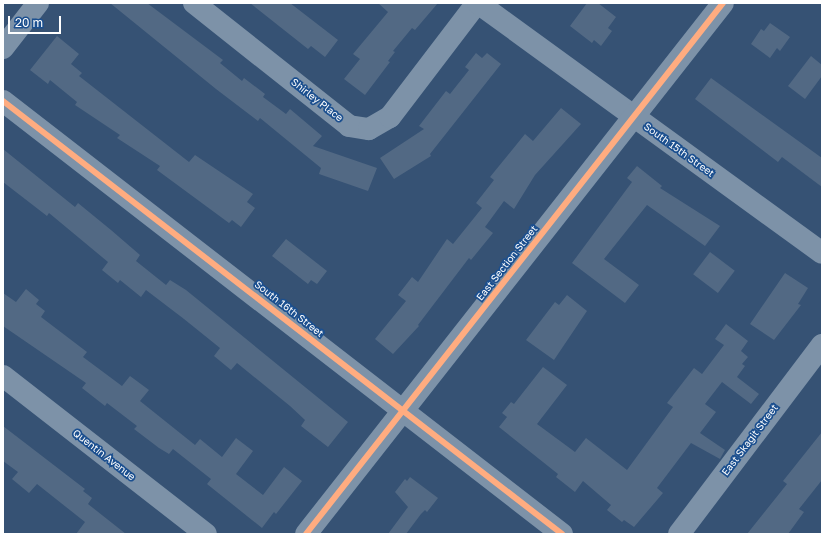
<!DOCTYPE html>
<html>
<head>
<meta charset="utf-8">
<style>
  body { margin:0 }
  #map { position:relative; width:825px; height:537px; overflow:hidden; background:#365274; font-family:"Golos Text",sans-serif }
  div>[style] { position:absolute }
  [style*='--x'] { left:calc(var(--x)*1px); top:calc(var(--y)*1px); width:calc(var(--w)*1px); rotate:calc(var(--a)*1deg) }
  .building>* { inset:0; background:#526984; transform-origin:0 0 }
  .minor>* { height:22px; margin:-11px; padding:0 11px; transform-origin:11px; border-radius:11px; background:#7d92a8 }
  .cycleway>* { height:6px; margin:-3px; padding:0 3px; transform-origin:3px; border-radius:3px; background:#ffac80 }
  span { translate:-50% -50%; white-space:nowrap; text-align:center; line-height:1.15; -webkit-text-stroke:3.5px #1b4f8f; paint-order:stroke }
  .street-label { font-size:10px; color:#fff }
  .frame { position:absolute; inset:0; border:4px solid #fff; pointer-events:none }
  .scale { position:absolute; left:8px; top:16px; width:53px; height:18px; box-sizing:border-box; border:2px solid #fff; border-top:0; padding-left:5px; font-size:12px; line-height:14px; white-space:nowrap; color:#fff; -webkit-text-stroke:3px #1b4f8f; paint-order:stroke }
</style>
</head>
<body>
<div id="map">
  <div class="building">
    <i style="clip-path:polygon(110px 3px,147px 3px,223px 60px,220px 63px,242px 81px,244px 78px,265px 94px,263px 97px,286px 114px,290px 109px,322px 136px,313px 146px,377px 168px,368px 191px,319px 174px,321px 168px,260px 118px,258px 121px,216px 89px)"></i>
    <i style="clip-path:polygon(250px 3px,290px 3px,338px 40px,325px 57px,311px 46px,308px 49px)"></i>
    <i style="clip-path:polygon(378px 3px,438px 3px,415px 30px,412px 28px,393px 51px,395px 52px,388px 61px,390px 62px,365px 95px,344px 79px,360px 59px,353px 54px,388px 12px)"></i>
    <i style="clip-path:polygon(587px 3px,598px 3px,616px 17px,608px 28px,612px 31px,601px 46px,594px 40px,592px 43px,570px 26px)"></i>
    <i style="clip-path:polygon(770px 23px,790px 37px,780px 51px,777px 48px,770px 58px,751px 44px,761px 29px,764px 31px)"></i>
    <i style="clip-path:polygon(57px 36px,79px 54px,71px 64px,82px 73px,79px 76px,189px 162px,195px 155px,253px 194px,247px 202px,255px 208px,241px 227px,232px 220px,229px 223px,157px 170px,160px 166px,117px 138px,120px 135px,75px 105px,77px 102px,50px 80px,48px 84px,30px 70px)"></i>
    <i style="clip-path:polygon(476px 53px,482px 58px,487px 53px,501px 64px,430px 154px,431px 156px,394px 179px,380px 158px,424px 129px,419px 126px,446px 91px,450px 94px,469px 70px,465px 67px)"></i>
    <i style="clip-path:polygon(811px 56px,822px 65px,822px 76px,805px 99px,788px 86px)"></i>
    <i style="clip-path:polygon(711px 78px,822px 158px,822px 187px,782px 157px,778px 162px,695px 99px)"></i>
    <i style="clip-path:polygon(561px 108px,581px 124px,535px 175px,514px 209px,504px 201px,485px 227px,493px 233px,471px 260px,469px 258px,418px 325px,419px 326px,393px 354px,375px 339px,406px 301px,398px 295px,412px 277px,418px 282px,447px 239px,453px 244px,482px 208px,476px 203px,494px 180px,490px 177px,525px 134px,533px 141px)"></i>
    <i style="clip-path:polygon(3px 149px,75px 207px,78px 203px,111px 230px,140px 255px,136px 261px,166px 285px,170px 280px,186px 290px,348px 422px,328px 447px,301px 426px,305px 420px,290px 406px,237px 363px,231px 370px,214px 356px,220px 348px,184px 319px,146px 290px,141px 297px,120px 280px,118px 283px,102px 270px,108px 262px,49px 213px,47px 216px,3px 182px)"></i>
    <i style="clip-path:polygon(637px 166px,662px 186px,660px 188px,720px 226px,705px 246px,647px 205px,604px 259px,639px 285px,625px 303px,572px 263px,632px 182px,627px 178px)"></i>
    <i style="clip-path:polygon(286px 239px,327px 271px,317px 284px,311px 280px,308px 284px,272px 256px)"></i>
    <i style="left:710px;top:252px;width:31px;height:28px;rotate:37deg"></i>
    <i style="clip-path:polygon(785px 273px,808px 288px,798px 304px,801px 305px,774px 340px,750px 324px)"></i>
    <i style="clip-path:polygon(26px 289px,39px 300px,36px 304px,45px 311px,41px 317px,87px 352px,83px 357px,122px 386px,130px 376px,149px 390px,140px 401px,195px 445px,200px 439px,222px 457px,236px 438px,253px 451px,236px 474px,263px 495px,284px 467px,302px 481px,276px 514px,274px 512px,262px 528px,207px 484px,211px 479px,173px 449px,169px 454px,159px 448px,134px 429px,137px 426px,107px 403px,105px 406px,82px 388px,86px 383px,3px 326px,3px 293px,16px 302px)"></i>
    <i style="clip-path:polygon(567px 295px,587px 311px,554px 360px,526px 340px,555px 302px,559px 305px)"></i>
    <i style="clip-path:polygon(726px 324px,748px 341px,741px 351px,748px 357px,742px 364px,745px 366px,737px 377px,759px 394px,751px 404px,722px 382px,705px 404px,716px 412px,700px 433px,725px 450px,720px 459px,691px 443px,657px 488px,663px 493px,634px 527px,624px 520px,622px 522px,607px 510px,611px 505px,583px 481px,575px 492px,556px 477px,558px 474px,499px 427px,507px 417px,502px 413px,511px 402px,514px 404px,543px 367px,567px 385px,537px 424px,575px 452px,586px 438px,627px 470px,673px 407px,667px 403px,694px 368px,702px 374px,724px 345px,715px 339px)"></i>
    <i style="clip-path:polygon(3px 426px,85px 489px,83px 491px,92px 498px,88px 504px,126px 534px,76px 534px,85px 522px,37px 484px,29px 493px,12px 479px,18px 472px,3px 461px)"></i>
    <i style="clip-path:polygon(822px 432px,822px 480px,799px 509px,804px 512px,788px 534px,747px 534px,787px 484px,783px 481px)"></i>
    <i style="clip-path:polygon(410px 477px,438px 498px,427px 512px,425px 510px,421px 514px,406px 534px,388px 534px,408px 507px,395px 492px,405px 479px,407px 481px)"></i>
  </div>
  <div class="minor">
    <i style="--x:194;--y:3;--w:198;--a:38.4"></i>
    <i style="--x:349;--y:126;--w:20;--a:9"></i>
    <i style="--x:369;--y:129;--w:24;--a:-30"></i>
    <i style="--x:390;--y:117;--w:143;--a:-52.7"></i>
    <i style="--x:478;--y:3;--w:425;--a:36"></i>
    <i style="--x:3;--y:48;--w:57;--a:-52.1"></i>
    <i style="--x:3;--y:101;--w:707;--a:37.76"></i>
    <i style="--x:3;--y:376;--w:257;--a:37.9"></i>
    <i style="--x:306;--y:534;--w:675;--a:-51.86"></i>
    <i style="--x:679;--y:534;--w:237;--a:-52.9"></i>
  </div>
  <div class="cycleway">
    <i style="--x:3;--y:101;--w:707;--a:37.76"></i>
    <i style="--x:306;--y:534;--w:675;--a:-51.86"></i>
  </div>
  <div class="street-label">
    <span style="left:317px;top:100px;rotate:38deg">Shirley Place</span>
    <span style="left:679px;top:150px;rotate:36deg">South 15th Street</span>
    <span style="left:507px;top:263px;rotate:-52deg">East Section Street</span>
    <span style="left:289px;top:309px;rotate:38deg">South 16th Street</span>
    <span style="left:750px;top:440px;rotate:-53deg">East Skagit Street</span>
    <span style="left:104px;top:455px;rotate:38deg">Quentin Avenue</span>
  </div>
  <div class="frame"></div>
  <div class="scale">20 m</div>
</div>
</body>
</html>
